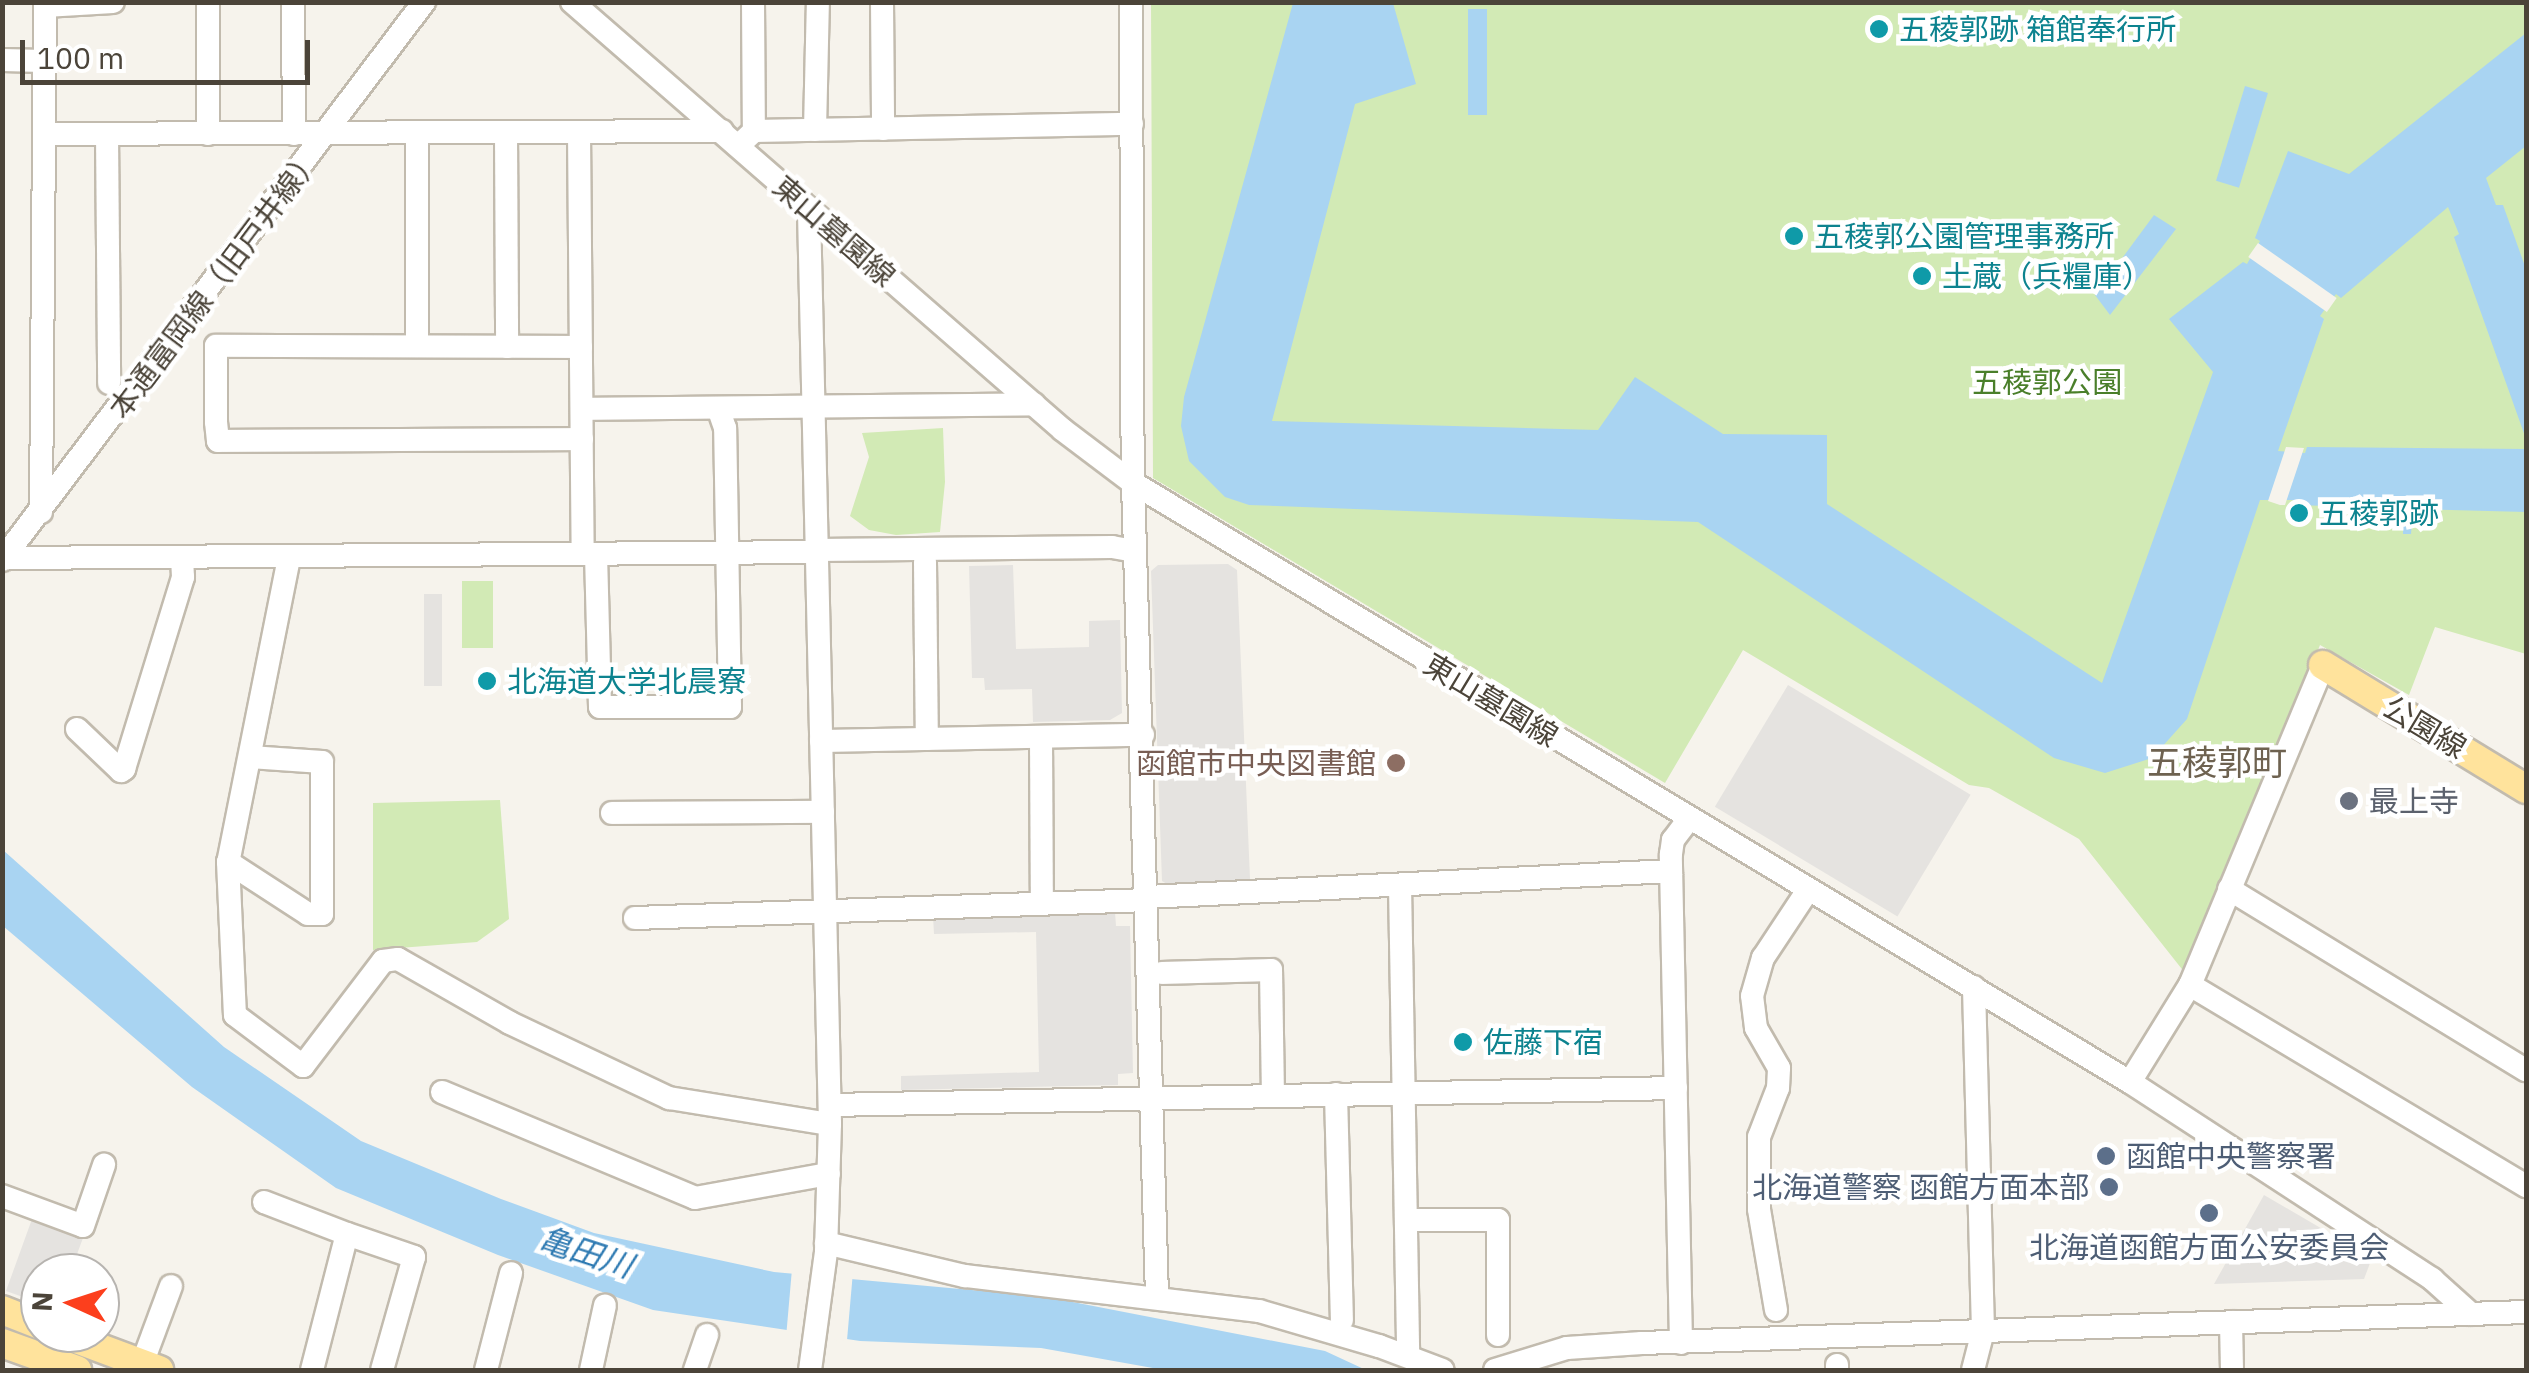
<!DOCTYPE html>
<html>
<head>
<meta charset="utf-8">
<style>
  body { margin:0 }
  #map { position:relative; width:2529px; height:1373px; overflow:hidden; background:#f6f3ec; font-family:"IBM Plex Sans","Noto Sans JP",sans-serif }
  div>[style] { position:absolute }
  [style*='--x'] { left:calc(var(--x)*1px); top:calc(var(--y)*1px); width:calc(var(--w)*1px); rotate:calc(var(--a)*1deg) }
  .green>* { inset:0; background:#d2eab5; transform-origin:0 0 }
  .parking>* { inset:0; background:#e5e3e0; transform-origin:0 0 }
  .water>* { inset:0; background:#a9d4f2; transform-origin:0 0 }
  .pier>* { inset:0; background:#f6f3ec; transform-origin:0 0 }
  .roads { filter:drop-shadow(2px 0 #c2bbae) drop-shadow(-2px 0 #c2bbae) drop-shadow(0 2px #c2bbae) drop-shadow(0 -2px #c2bbae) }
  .minor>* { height:22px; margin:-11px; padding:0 11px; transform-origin:11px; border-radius:11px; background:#fff }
  .major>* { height:28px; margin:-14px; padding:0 14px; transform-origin:14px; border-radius:14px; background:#ffe39c }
  .dots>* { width:28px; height:28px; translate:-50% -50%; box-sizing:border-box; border:5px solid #fff; border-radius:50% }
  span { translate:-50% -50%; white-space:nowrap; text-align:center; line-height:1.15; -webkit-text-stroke:9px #fff; paint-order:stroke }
  .culture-label { font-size:30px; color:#0d838f }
  .left { translate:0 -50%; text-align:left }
  .street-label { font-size:30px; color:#4b4439 }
  .park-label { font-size:30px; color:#4a7f2a }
  .education-label { font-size:30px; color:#785e54 }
  .right { translate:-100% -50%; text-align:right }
  .worship-label { font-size:30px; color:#5b616d }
  .service-label { font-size:30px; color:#4e5e75 }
  .water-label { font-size:32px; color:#2e7ab2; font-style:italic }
  .quarter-label { font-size:35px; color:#6e6250 }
  .frame { position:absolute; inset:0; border:5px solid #4b4439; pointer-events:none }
  .north { position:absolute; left:20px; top:1253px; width:100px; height:100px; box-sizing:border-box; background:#fff; border:2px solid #b7b4b0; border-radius:50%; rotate:273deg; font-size:28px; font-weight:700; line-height:40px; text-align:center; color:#4b4439 }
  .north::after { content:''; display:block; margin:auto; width:35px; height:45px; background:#fc3f1d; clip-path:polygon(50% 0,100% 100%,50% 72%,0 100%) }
  .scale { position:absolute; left:20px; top:40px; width:290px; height:45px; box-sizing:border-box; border:5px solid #4b4439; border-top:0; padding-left:12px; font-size:30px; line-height:35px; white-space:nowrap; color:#4b4439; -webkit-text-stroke:8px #fff; paint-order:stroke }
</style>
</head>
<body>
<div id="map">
  <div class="green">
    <i style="clip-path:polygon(1151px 2px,2526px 3px,2526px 654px,2435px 627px,2409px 695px,2320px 645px,2185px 973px,2079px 839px,1989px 788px,1969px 785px,1743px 650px,1665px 783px,1153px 478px)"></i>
    <i style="clip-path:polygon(943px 428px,945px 482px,940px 532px,896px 535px,869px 530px,850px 516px,869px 457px,862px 433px)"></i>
    <i style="left:462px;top:581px;width:31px;height:67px"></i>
    <i style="clip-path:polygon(500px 800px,509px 919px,477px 942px,373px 950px,373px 803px)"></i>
  </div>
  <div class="parking">
    <i style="clip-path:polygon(1228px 564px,1237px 570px,1250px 879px,1167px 884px,1162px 881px,1151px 571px,1158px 565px)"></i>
    <i style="clip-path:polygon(1013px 565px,1016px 649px,1089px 647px,1089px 621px,1120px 620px,1122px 713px,1110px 720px,1033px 722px,1032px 689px,985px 690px,984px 678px,972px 678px,969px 566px)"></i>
    <i style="left:424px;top:594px;width:18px;height:92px"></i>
    <i style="left:1788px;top:685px;width:213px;height:142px;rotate:31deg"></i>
    <i style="clip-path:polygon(1115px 912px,1116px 926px,1130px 926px,1133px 1073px,1118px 1074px,1118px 1085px,901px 1090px,901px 1076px,1039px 1072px,1036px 932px,934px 934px,933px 916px)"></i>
    <i style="clip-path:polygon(2264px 1195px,2372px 1258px,2364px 1279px,2214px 1284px)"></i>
    <i style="clip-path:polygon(32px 1219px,83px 1238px,70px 1273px,40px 1273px,40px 1303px,6px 1291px)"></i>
  </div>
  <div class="water">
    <i style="clip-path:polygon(1293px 3px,1393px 3px,1416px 84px,1355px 104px,1272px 421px,1598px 430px,1635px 377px,1723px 434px,1827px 435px,1827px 504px,2102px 683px,2213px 372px,2169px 319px,2243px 262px,2247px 264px,2260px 241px,2255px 238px,2288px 151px,2349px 174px,2526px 33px,2526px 146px,2486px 178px,2496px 205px,2503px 205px,2526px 269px,2526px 439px,2454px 237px,2459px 234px,2448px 207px,2341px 298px,2336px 294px,2320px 316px,2324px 319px,2278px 451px,2305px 453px,2307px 447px,2526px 449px,2526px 512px,2413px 509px,2411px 534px,2403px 534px,2403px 508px,2293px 505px,2293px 500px,2260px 500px,2187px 719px,2152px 758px,2105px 773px,2054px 758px,1698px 522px,1249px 505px,1225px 497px,1189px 461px,1181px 426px,1184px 397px)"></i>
    <i style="left:1468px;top:9px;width:19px;height:106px"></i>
    <i style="left:2245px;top:86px;width:24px;height:99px;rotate:17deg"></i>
    <i style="clip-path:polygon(2154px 215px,2176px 229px,2110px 315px,2095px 295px)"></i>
    <i style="clip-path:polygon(3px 850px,224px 1047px,361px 1141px,501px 1199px,594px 1233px,774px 1272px,1047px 1297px,1325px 1351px,1366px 1370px,1164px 1370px,1041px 1348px,860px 1341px,653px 1310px,498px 1255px,336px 1188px,192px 1087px,3px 926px)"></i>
  </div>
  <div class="pier">
    <i style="left:2258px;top:243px;width:96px;height:17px;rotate:35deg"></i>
    <i style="clip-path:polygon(2286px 447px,2304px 448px,2285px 505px,2280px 505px,2268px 501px)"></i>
    <i style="left:792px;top:1269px;width:61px;height:67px;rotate:5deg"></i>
  </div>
  <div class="roads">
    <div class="minor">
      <i style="--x:293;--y:2;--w:132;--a:89.6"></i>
      <i style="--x:572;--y:2;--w:651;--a:41.08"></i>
      <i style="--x:1063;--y:430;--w:88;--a:37.1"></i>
      <i style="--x:1133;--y:483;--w:1163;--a:31"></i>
      <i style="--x:2130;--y:1082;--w:361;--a:33.1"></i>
      <i style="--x:2432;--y:1279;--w:52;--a:41.9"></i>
      <i style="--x:753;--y:2;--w:129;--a:89.6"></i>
      <i style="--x:882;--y:2;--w:127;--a:89.5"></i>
      <i style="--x:1131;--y:2;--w:481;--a:89.8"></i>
      <i style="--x:1133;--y:483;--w:813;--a:88.31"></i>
      <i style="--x:45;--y:6;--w:68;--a:-3.4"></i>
      <i style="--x:2;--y:60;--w:42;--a:1.4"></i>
      <i style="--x:815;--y:130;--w:128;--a:-88.7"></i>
      <i style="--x:506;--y:132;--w:215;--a:89.7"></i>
      <i style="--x:579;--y:132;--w:422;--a:89.5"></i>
      <i style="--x:417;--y:133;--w:213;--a:90"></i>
      <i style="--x:44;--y:134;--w:678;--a:-0.25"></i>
      <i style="--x:107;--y:134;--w:249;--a:89.5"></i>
      <i style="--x:208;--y:134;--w:132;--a:-90"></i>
      <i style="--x:738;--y:146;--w:22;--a:-43"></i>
      <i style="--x:754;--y:131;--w:378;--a:-1.1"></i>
      <i style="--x:809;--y:212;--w:912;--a:88.68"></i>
      <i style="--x:830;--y:1124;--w:128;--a:91.8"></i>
      <i style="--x:826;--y:1252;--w:119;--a:97.7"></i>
      <i style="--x:581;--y:347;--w:365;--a:-179.8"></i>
      <i style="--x:216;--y:346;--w:76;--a:90"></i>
      <i style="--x:216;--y:422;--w:19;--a:84"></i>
      <i style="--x:218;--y:441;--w:364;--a:-0.3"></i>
      <i style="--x:582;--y:409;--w:452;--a:-0.6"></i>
      <i style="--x:41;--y:512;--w:510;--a:-89.55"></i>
      <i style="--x:817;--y:550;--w:295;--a:-0.6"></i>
      <i style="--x:1112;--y:547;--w:23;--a:10"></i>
      <i style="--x:596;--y:554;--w:153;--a:88.5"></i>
      <i style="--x:600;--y:707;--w:130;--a:0"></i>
      <i style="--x:730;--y:707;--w:279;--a:-91"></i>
      <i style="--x:725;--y:428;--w:21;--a:-109"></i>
      <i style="--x:4;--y:558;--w:813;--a:-0.42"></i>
      <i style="--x:289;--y:558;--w:310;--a:101.3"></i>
      <i style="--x:228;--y:862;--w:153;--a:87.4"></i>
      <i style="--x:235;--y:1015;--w:85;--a:36.9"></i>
      <i style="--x:303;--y:1066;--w:132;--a:-52.7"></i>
      <i style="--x:383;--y:961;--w:15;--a:-8"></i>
      <i style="--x:398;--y:959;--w:129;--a:29.7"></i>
      <i style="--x:510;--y:1023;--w:176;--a:25.3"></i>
      <i style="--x:669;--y:1098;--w:163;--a:9.2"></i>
      <i style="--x:2;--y:560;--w:700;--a:-52.9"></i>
      <i style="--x:925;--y:562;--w:177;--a:89.4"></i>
      <i style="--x:77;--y:729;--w:61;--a:43.7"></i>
      <i style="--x:121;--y:771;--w:4;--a:-34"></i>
      <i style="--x:124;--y:769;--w:201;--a:-72.9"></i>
      <i style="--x:183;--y:577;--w:19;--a:-93"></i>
      <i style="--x:1041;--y:737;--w:166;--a:89.7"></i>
      <i style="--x:821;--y:741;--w:322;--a:-1.1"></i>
      <i style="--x:612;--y:813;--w:211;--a:-0.3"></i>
      <i style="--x:228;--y:862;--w:95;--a:33"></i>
      <i style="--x:308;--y:914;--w:14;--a:0"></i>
      <i style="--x:322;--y:914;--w:152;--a:-90"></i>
      <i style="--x:322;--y:762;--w:72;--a:-176"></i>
      <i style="--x:1400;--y:885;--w:471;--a:89"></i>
      <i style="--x:2229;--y:889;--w:348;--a:31.4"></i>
      <i style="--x:1147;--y:897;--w:525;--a:-2.84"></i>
      <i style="--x:635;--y:918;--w:513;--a:-2.01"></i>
      <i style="--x:1162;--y:973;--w:109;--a:-1.6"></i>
      <i style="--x:1271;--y:970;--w:125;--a:89.1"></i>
      <i style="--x:2190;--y:985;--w:392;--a:30.9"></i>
      <i style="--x:2130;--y:1082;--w:114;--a:-58.3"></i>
      <i style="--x:2190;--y:985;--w:347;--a:-67.4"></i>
      <i style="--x:442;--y:1092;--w:274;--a:22.7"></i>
      <i style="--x:695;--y:1198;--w:136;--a:-10.2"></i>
      <i style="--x:1336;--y:1094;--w:226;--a:88.5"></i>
      <i style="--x:830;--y:1105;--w:846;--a:-1.15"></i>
      <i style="--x:2;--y:1196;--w:86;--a:20.3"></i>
      <i style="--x:83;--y:1226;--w:65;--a:-71"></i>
      <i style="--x:264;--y:1202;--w:89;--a:21.1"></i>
      <i style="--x:1406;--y:1220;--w:92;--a:0"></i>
      <i style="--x:1498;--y:1220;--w:115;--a:90"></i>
      <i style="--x:826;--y:1243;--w:143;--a:13.4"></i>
      <i style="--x:965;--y:1276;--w:296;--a:6.8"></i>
      <i style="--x:1259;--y:1311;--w:125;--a:16.3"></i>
      <i style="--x:1379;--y:1346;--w:68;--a:20.6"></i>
      <i style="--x:1776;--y:1310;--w:102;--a:-99.6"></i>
      <i style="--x:1759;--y:1209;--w:72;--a:-90"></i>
      <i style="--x:1759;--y:1137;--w:53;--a:-68.8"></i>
      <i style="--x:1778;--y:1088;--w:20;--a:-87"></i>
      <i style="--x:1779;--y:1068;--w:46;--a:-119.9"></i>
      <i style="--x:1756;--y:1028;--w:32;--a:-97"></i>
      <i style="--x:1752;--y:996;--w:40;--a:-74"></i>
      <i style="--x:1763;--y:958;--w:82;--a:-56.5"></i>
      <i style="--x:2231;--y:1322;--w:48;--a:88.8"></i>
      <i style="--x:1681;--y:1343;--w:489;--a:-91.2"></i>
      <i style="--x:1671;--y:854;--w:14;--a:-82"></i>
      <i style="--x:1673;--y:840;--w:25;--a:-53"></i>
      <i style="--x:142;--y:1364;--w:83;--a:-69.6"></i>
      <i style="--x:1837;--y:1365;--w:5;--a:90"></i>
      <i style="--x:312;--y:1370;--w:140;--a:-75.6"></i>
      <i style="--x:347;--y:1234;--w:71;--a:18.9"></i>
      <i style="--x:414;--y:1257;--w:117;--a:105.8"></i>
      <i style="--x:486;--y:1370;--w:100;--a:-75.5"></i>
      <i style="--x:591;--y:1370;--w:66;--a:-77.8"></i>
      <i style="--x:695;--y:1370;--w:37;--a:-71"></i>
      <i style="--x:1495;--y:1370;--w:75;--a:-17"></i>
      <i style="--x:1567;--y:1348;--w:75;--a:-3.8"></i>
      <i style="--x:1642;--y:1343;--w:885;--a:-2.01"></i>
      <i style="--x:1973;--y:1370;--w:40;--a:-75.6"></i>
      <i style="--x:1983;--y:1331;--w:344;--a:-91.5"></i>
    </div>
    <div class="major">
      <i style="--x:2323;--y:665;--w:238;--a:31.4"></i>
      <i style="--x:2;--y:1310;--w:41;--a:21.5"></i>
      <i style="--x:60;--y:1333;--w:106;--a:20.5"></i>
      <i style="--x:2;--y:1343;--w:80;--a:19.8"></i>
    </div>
  </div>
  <div class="dots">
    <i style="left:1879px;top:29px;background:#0f9aa8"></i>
    <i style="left:1794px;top:236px;background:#0f9aa8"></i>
    <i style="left:1922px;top:276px;background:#0f9aa8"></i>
    <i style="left:2299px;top:513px;background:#0f9aa8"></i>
    <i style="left:487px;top:681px;background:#0f9aa8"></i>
    <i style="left:1396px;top:763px;background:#8d6e63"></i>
    <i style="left:2349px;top:801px;background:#6b7280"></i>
    <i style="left:1463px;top:1042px;background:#0f9aa8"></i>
    <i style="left:2106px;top:1156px;background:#5c6f8a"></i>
    <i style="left:2109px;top:1187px;background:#5c6f8a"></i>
    <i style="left:2209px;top:1213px;background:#5c6f8a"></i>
  </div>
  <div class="culture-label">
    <span class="left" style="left:1899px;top:29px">五稜郭跡 箱館奉行所</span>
    <span class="left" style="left:1814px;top:236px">五稜郭公園管理事務所</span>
    <span class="left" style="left:1942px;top:276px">土蔵（兵糧庫）</span>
    <span class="left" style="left:2319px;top:513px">五稜郭跡</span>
    <span class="left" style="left:507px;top:681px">北海道大学北晨寮</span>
    <span class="left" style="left:1483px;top:1042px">佐藤下宿</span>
  </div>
  <div class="street-label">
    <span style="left:834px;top:231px;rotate:41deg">東山墓園線</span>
    <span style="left:215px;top:283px;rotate:-53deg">本通富岡線（旧戸井線）</span>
    <span style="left:1491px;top:700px;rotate:31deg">東山墓園線</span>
    <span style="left:2425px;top:727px;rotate:31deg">公園線</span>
  </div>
  <div class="park-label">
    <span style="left:2047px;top:382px">五稜郭公園</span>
  </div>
  <div class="education-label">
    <span class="right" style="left:1376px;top:763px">函館市中央図書館</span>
  </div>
  <div class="worship-label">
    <span class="left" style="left:2369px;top:801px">最上寺</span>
  </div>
  <div class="service-label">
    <span class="left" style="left:2126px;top:1156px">函館中央警察署</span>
    <span class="right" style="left:2089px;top:1187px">北海道警察 函館方面本部</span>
    <span style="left:2209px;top:1247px">北海道函館方面公安委員会</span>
  </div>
  <div class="water-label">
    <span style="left:586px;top:1252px;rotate:18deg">亀田川</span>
  </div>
  <div class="quarter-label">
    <span style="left:2217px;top:762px">五稜郭町</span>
  </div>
  <div class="frame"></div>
  <div class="north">N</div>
  <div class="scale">100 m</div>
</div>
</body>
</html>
